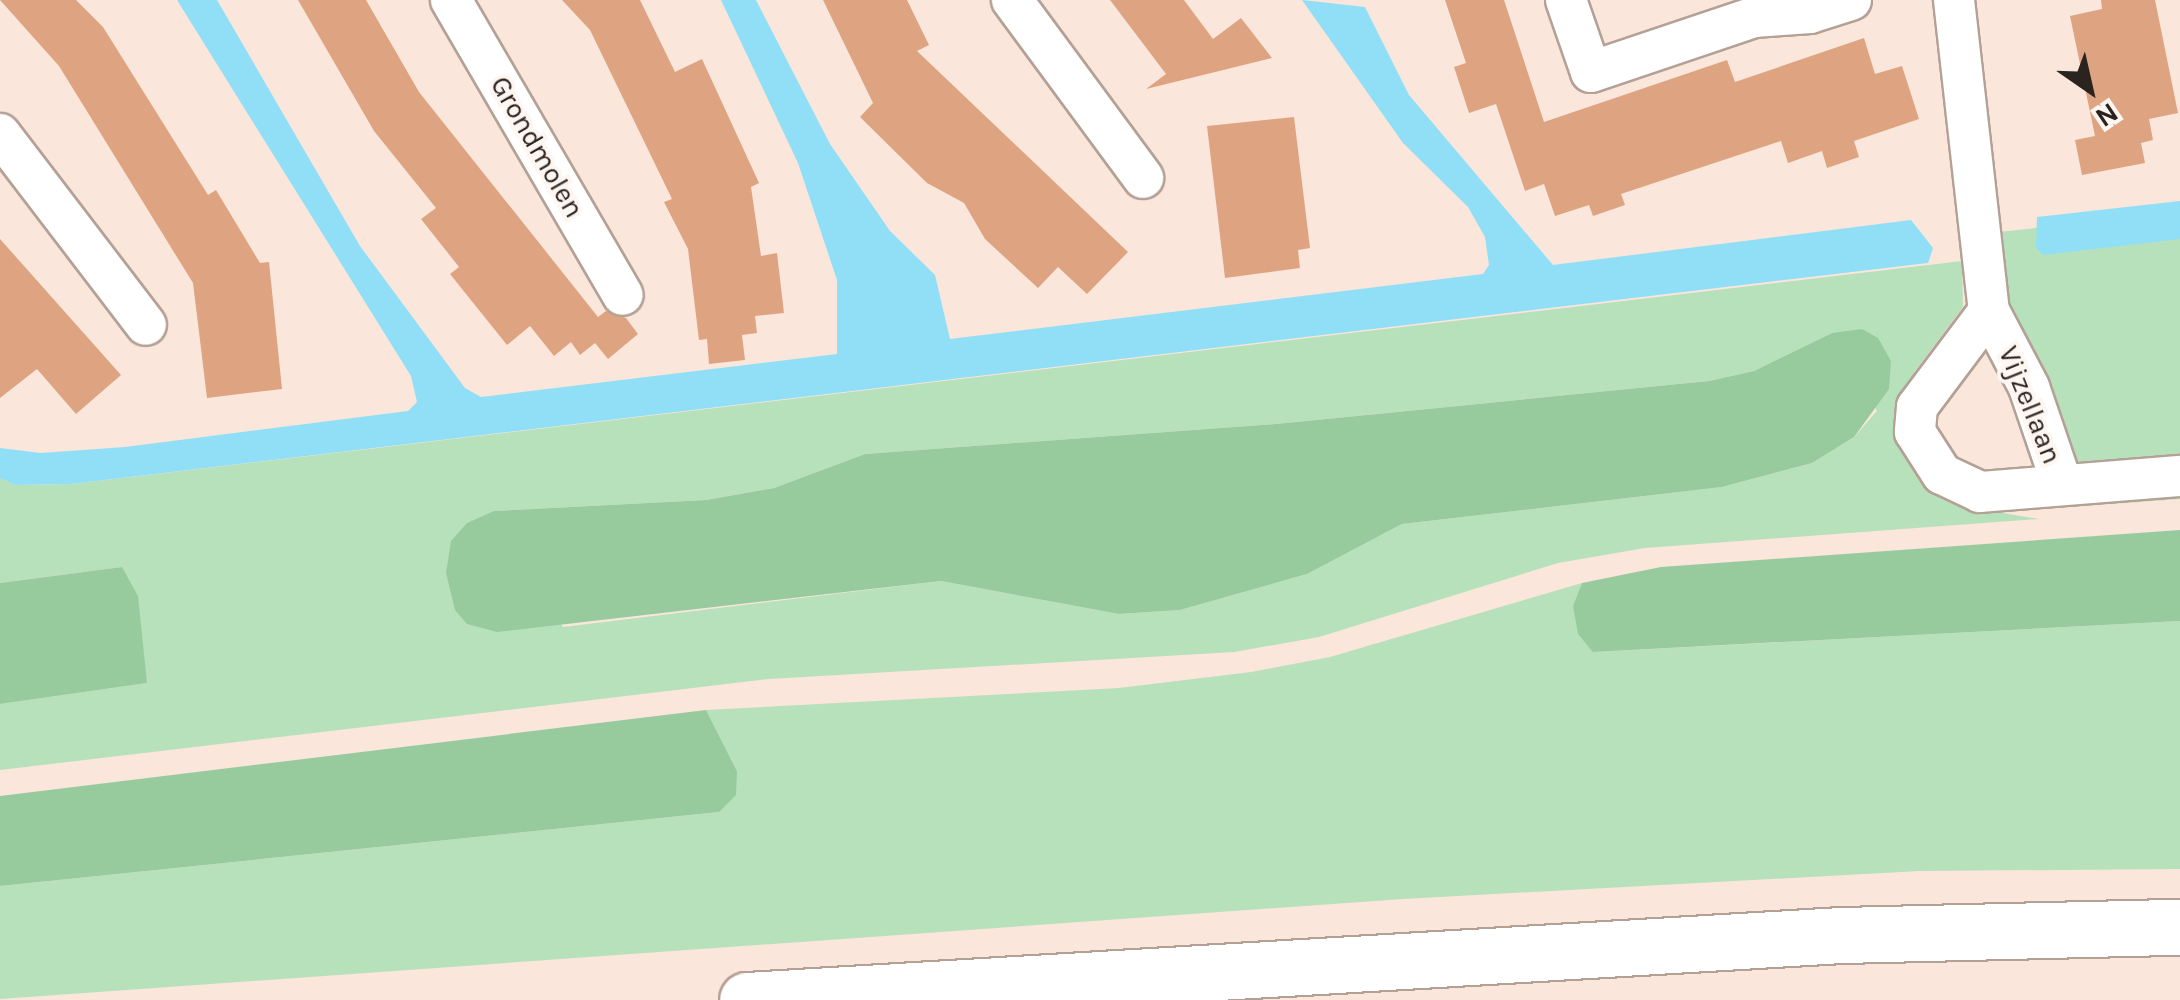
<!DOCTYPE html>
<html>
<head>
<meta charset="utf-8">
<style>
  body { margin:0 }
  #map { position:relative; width:2180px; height:1000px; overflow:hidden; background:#fae6da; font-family:Karla,sans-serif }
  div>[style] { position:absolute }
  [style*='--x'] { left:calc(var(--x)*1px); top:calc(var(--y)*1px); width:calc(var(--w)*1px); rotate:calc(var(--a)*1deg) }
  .green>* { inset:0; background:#b7e1bb }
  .forest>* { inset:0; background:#97cb9e }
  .water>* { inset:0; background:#91dff7 }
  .building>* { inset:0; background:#dea482 }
  .roads { filter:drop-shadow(2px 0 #b4a196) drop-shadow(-2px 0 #b4a196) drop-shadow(0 2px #b4a196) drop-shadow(0 -2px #b4a196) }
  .minor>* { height:40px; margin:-20px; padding:0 20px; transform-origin:20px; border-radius:20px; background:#fff }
  .highway>* { height:55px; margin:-27.5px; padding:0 27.5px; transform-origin:27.5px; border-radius:27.5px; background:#fff }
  span { translate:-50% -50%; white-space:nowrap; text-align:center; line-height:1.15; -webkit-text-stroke:8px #fef6f1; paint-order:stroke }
  .street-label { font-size:28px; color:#2a231f }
  .north { position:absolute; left:2040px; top:40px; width:100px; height:100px; -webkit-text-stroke:8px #fef6f1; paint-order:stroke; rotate:146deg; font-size:28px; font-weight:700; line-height:40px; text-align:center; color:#2a231f }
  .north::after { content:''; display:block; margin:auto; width:35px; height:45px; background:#2a231f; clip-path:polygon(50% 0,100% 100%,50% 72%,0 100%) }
</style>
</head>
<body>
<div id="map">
  <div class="green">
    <i style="clip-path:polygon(2180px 212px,2180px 499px,2054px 508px,2019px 332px,2005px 321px,1999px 232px)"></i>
    <i style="clip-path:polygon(evenodd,1962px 261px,1963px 307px,1915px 371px,1899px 410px,1900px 440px,1928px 489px,1966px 507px,2039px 519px,1645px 548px,1558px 563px,1319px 637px,1234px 652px,769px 679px,0 770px,0 704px,147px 683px,122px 567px,0 583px,0 478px,16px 485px,71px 484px,1962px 261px,1832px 333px,1877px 411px,1854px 437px,1812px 463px,1722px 487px,1402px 524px,1307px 574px,1180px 610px,1119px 614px,941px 581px,563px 627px,494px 511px,706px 500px,774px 488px,865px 454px,1276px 424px,1709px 381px,1754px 371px,1832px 333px)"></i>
    <i style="clip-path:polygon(1582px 583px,1573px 607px,1594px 652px,2180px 621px,2180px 869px,1919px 871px,1403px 899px,0 999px,0 886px,719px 812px,737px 771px,706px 710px,1119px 688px,1251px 672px,1330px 657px)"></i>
  </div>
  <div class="forest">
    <i style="clip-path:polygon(1862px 329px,1878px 338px,1891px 361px,1889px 389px,1854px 437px,1812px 463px,1722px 487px,1402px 524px,1307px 574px,1180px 610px,1119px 614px,941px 581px,497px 632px,467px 624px,455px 610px,446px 573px,451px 541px,467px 523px,494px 511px,706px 500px,774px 488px,865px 454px,1276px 424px,1709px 381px,1754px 371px,1832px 333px)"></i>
    <i style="clip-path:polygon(2180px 530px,2180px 621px,1593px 652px,1578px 634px,1573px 606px,1582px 583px,1661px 567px)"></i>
    <i style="clip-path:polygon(122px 567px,138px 596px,147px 683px,0 704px,0 583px)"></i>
    <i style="clip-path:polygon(706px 710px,737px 771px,736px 795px,719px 812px,0 886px,0 796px)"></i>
  </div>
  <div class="water">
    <i style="clip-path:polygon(177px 0,217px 0,360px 246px,465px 388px,481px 397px,837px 354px,837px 280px,798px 163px,721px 0,756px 0,830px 144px,890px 231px,935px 275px,950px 339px,1483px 274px,1489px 265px,1485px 237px,1468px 207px,1403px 143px,1302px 0,1365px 7px,1409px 95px,1553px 265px,1911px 220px,1933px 248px,1928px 263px,71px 484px,15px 485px,0 478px,0 448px,41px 453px,125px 447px,408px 411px,417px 402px,411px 376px)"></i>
    <i style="clip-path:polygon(2180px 201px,2180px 239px,2043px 255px,2036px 248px,2037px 217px)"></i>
  </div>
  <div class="building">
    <i style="clip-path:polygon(0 0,76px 0,103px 27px,208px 195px,216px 190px,260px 263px,269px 262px,282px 389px,207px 398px,193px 283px,59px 66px)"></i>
    <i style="clip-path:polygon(298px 0,366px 0,419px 92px,598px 317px,606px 311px,626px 318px,638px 334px,608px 359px,595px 343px,580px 355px,571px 342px,554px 356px,530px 326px,507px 345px,450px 274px,459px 267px,421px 219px,436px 208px,374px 131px)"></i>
    <i style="clip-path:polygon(562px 0,640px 0,675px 72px,702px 59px,759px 183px,751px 187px,761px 256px,777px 253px,784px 313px,755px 316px,757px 333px,742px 335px,745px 360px,709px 364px,707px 339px,699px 340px,688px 249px,664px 202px,672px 199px,590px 30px)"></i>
    <i style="clip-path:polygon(823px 0,907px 0,929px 45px,917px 51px,1128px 252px,1087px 294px,1058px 267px,1038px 288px,985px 239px,964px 203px,927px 183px,860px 117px,873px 103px)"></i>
    <i style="clip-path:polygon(1110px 0,1184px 0,1213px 39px,1241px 18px,1272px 58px,1146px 89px,1166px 74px)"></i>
    <i style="clip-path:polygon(1445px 0,1504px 0,1544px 122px,1727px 60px,1735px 82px,1864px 38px,1875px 74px,1902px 66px,1919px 119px,1854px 141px,1859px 157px,1827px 168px,1822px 151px,1788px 163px,1781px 141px,1621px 194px,1625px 205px,1593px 216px,1589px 205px,1555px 216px,1544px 184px,1525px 191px,1496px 104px,1469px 113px,1454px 67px,1466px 63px)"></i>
    <i style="clip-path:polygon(2101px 0,2155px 0,2178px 113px,2149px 119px,2153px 140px,2141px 143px,2145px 163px,2082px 175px,2075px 140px,2095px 136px,2070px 16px,2102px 9px)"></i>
    <i style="clip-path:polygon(1294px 117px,1310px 248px,1298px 250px,1300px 268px,1225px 278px,1207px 126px)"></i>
    <i style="clip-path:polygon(0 239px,121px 375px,76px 414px,37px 369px,0 398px)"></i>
  </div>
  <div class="roads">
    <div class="minor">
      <i style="--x:451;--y:0;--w:341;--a:59.8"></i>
      <i style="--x:1012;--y:0;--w:221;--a:53.6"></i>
      <i style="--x:1566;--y:0;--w:76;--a:70.9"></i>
      <i style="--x:1591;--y:72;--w:172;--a:-18.6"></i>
      <i style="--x:1754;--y:17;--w:56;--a:-4.1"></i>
      <i style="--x:1810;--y:13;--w:43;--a:-17.6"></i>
      <i style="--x:1954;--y:0;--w:313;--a:83.6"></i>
      <i style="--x:0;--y:134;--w:240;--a:52.6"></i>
      <i style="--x:2062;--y:484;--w:102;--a:-108.8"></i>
      <i style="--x:2029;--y:387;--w:86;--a:-117.8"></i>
      <i style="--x:1989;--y:311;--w:120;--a:126.9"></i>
      <i style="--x:1917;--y:407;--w:25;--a:95"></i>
      <i style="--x:1915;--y:432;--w:50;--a:57.3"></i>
      <i style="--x:1942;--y:474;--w:42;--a:25.3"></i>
      <i style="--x:1980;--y:492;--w:201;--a:-4.6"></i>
    </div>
    <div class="highway">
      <i style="--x:747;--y:1000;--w:1097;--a:-3.4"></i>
      <i style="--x:1842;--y:935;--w:338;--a:-1.4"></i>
    </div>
  </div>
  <div class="street-label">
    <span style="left:537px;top:147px;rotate:60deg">Grondmolen</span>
    <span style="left:2030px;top:405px;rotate:68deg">Vijzellaan</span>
  </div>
  <div class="north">N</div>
</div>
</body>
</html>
